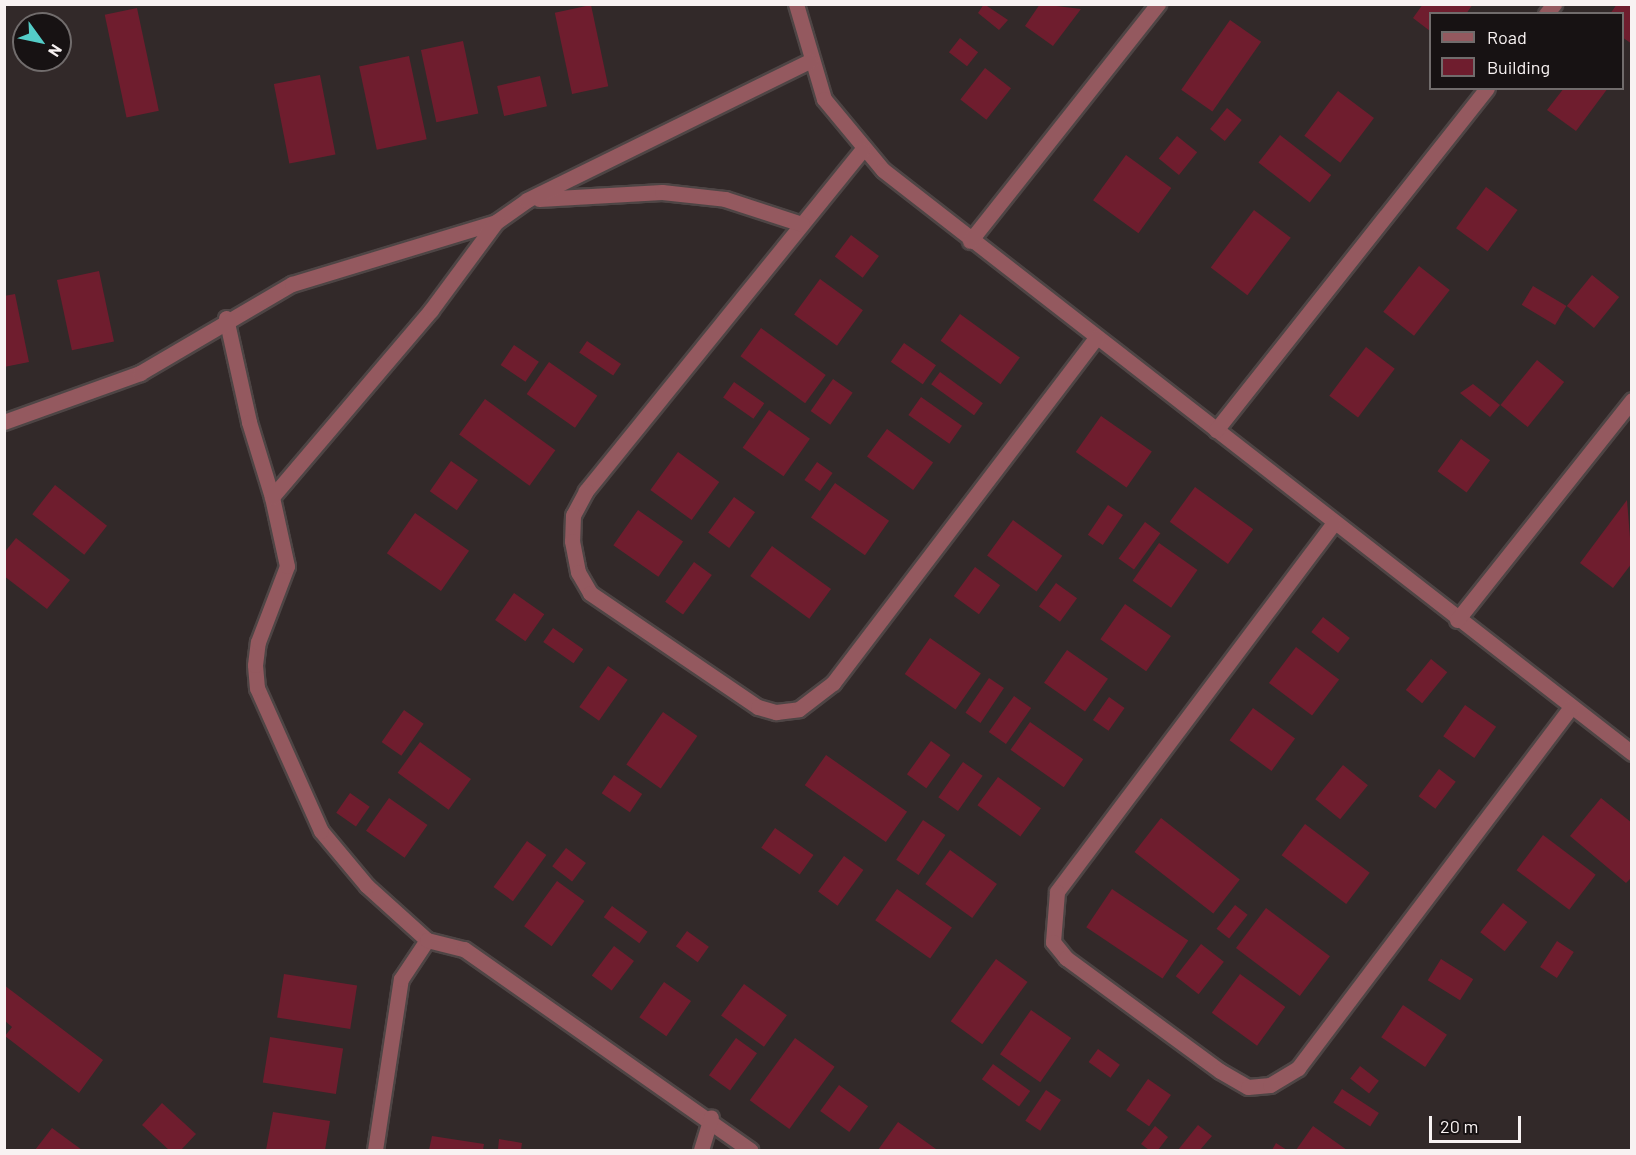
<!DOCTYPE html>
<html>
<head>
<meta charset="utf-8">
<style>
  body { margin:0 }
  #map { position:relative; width:1636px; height:1155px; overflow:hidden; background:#322929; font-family:Barlow,sans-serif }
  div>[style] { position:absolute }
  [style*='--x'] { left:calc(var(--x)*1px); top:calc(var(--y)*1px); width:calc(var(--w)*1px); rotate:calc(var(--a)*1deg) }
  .building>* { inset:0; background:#6f1d2e; transform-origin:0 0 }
  .roads { filter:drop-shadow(2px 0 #4e4545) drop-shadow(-2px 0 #4e4545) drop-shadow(0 2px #4e4545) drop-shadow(0 -2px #4e4545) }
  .minor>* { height:15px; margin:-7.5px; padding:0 7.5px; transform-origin:7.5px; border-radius:7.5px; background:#94595f }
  span { translate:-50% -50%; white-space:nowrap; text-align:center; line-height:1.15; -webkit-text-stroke:4.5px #171213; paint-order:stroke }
  .frame { position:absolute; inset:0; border:6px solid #f8f2f2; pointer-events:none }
  .legend { position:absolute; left:1429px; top:12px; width:195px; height:78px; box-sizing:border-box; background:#171213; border:2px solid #716c6c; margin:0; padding:8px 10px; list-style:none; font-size:18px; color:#f8f2f2 }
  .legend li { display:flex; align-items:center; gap:12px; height:30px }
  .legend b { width:30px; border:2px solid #716c6c }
  .north { position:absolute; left:12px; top:12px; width:60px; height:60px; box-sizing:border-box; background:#171213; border:2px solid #716c6c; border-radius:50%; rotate:123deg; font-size:16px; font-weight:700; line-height:24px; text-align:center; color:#f8f2f2 }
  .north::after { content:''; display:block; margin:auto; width:21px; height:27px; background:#54cdc8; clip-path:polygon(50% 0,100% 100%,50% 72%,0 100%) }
  .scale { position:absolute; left:1429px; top:1116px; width:92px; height:27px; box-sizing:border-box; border:3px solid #f8f2f2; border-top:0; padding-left:8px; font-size:18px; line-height:21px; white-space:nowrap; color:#f8f2f2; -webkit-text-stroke:4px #171213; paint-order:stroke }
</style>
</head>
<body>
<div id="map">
  <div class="building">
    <i style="clip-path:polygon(984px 4px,1008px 20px,999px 30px,978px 13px)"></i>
    <i style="clip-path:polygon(1040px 4px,1081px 9px,1053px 46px,1025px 26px)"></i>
    <i style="clip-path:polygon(1423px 4px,1473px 4px,1466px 14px,1430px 14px,1430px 31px,1413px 18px)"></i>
    <i style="clip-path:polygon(1617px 4px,1632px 4px,1632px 44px,1622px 37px,1622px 14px,1610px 14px)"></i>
    <i style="left:591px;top:5px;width:83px;height:37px;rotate:78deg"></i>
    <i style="left:137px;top:8px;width:105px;height:33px;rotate:78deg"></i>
    <i style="left:1230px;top:20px;width:38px;height:85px;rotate:35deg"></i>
    <i style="left:960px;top:38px;width:23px;height:18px;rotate:38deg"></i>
    <i style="left:463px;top:41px;width:74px;height:43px;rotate:78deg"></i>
    <i style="left:409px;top:56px;width:85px;height:51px;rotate:78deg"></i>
    <i style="left:985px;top:68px;width:33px;height:40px;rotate:38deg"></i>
    <i style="left:320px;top:75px;width:81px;height:47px;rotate:79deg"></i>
    <i style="left:540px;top:76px;width:31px;height:44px;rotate:77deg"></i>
    <i style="clip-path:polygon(1564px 88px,1608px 88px,1576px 131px,1547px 110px)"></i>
    <i style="left:1338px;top:91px;width:45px;height:56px;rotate:37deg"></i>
    <i style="left:1227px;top:108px;width:19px;height:27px;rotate:39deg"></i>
    <i style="left:1280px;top:135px;width:65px;height:35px;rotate:38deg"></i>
    <i style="left:1177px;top:136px;width:26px;height:29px;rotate:39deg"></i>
    <i style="left:1126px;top:155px;width:56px;height:56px;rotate:36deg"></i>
    <i style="left:1486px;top:187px;width:39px;height:51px;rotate:36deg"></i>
    <i style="left:1254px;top:210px;width:46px;height:72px;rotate:37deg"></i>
    <i style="left:851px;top:235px;width:35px;height:27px;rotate:37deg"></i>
    <i style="left:1419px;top:266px;width:39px;height:58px;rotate:38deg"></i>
    <i style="left:99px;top:271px;width:72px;height:43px;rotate:78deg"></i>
    <i style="left:1592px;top:275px;width:35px;height:40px;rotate:39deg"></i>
    <i style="left:820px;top:279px;width:53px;height:44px;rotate:36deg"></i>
    <i style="left:1533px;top:286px;width:39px;height:22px;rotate:31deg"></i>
    <i style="clip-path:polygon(15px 294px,29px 362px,4px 367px,4px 296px)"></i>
    <i style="left:960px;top:314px;width:74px;height:33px;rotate:36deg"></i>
    <i style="left:761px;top:328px;width:80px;height:35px;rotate:36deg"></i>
    <i style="left:587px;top:341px;width:41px;height:14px;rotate:34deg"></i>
    <i style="left:904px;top:343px;width:39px;height:23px;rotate:35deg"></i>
    <i style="left:514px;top:345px;width:30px;height:24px;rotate:34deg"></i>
    <i style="left:1366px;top:347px;width:36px;height:61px;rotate:37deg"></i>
    <i style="left:1537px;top:360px;width:35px;height:58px;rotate:39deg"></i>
    <i style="left:549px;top:362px;width:59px;height:39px;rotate:35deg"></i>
    <i style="left:940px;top:372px;width:53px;height:15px;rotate:36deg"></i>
    <i style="left:833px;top:379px;width:24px;height:39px;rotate:35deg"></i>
    <i style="left:734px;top:382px;width:37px;height:19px;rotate:35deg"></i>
    <i style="clip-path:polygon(1473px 384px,1500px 405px,1490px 417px,1460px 393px)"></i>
    <i style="left:921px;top:397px;width:50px;height:22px;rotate:35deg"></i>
    <i style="left:485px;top:399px;width:87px;height:44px;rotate:36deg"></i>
    <i style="left:769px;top:410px;width:50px;height:46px;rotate:35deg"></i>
    <i style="left:1101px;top:416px;width:62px;height:44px;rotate:35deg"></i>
    <i style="left:887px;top:429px;width:57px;height:34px;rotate:36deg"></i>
    <i style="left:1461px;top:439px;width:36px;height:40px;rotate:36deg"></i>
    <i style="left:678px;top:452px;width:51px;height:47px;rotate:36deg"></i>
    <i style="left:451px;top:461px;width:33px;height:37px;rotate:35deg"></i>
    <i style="left:817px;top:462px;width:19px;height:22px;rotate:35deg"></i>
    <i style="left:835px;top:483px;width:66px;height:42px;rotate:35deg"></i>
    <i style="left:55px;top:485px;width:66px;height:37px;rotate:38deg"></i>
    <i style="left:1195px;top:487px;width:72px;height:43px;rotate:36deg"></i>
    <i style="left:734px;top:497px;width:26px;height:44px;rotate:36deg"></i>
    <i style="clip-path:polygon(1627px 500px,1632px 563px,1613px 588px,1580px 563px)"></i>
    <i style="left:1108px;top:505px;width:18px;height:36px;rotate:34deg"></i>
    <i style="left:638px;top:510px;width:55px;height:43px;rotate:35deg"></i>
    <i style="left:415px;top:513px;width:66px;height:49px;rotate:35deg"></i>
    <i style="left:1013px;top:520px;width:61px;height:44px;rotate:36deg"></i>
    <i style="left:1145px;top:522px;width:19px;height:45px;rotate:36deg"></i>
    <i style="clip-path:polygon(16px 538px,70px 580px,47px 609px,4px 576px,4px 553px)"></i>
    <i style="left:1159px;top:543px;width:47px;height:46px;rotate:35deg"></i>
    <i style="left:772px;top:546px;width:73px;height:37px;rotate:36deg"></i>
    <i style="left:694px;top:562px;width:22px;height:49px;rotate:36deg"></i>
    <i style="left:975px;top:567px;width:31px;height:36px;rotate:36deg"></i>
    <i style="left:1056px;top:583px;width:26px;height:29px;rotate:36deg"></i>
    <i style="left:514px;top:593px;width:37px;height:33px;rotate:35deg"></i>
    <i style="left:1125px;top:604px;width:56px;height:43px;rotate:35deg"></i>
    <i style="left:1323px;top:617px;width:34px;height:19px;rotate:38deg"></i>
    <i style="left:553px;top:628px;width:37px;height:17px;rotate:35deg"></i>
    <i style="left:930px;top:638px;width:62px;height:44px;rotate:35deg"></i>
    <i style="left:1296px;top:647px;width:54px;height:45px;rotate:37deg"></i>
    <i style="left:1067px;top:650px;width:50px;height:40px;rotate:35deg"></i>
    <i style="left:1431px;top:659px;width:21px;height:40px;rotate:39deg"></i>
    <i style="left:608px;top:666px;width:24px;height:50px;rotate:35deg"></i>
    <i style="left:989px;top:678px;width:18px;height:42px;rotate:34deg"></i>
    <i style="left:1014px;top:696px;width:21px;height:44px;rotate:35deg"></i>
    <i style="left:1109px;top:697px;width:19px;height:28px;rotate:35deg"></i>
    <i style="left:1465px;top:705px;width:38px;height:38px;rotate:35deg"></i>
    <i style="left:1253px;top:708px;width:52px;height:40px;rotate:36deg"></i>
    <i style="left:404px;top:710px;width:24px;height:39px;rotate:35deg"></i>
    <i style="left:663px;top:712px;width:42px;height:64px;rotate:35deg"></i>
    <i style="left:1030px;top:722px;width:65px;height:34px;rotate:35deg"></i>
    <i style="left:931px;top:741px;width:24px;height:41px;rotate:36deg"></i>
    <i style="left:420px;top:742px;width:63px;height:38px;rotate:36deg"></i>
    <i style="left:826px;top:755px;width:99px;height:37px;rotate:35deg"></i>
    <i style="left:963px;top:762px;width:24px;height:43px;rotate:35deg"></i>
    <i style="left:1343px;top:765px;width:32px;height:44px;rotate:39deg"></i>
    <i style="left:1439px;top:769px;width:21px;height:34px;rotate:37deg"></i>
    <i style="left:614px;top:775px;width:34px;height:22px;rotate:34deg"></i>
    <i style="left:998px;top:777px;width:53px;height:35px;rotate:36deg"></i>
    <i style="left:350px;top:793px;width:24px;height:24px;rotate:35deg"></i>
    <i style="left:389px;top:798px;width:47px;height:40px;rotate:35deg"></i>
    <i style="clip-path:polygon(1601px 798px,1632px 823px,1632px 877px,1626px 883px,1570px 836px)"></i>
    <i style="left:1161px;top:818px;width:100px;height:43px;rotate:38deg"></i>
    <i style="left:923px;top:820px;width:27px;height:48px;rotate:34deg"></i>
    <i style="left:1305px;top:824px;width:81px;height:39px;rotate:37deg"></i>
    <i style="left:775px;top:828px;width:47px;height:24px;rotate:35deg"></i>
    <i style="left:1543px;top:835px;width:66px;height:44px;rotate:37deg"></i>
    <i style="left:527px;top:841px;width:24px;height:57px;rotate:36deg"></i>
    <i style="left:566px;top:848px;width:25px;height:23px;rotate:37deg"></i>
    <i style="left:950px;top:850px;width:58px;height:42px;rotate:36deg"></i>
    <i style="left:844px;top:856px;width:24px;height:44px;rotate:36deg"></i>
    <i style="left:557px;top:881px;width:34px;height:56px;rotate:36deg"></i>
    <i style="left:897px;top:889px;width:67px;height:38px;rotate:35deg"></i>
    <i style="left:1112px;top:889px;width:92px;height:46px;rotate:34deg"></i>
    <i style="left:1503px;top:903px;width:31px;height:37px;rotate:38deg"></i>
    <i style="left:1235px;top:905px;width:16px;height:30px;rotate:38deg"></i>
    <i style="left:612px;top:906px;width:44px;height:14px;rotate:36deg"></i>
    <i style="left:1266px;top:908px;width:80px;height:50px;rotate:37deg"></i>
    <i style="left:687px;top:931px;width:27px;height:19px;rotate:36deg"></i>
    <i style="left:1557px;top:941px;width:20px;height:31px;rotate:33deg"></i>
    <i style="left:1201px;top:944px;width:29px;height:41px;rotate:38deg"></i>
    <i style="left:614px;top:946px;width:25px;height:37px;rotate:37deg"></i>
    <i style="left:996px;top:959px;width:39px;height:77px;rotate:36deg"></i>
    <i style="left:1441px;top:959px;width:38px;height:25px;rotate:32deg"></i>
    <i style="left:284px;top:974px;width:74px;height:44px;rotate:9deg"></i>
    <i style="left:1240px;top:974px;width:56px;height:48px;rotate:36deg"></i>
    <i style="left:664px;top:982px;width:33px;height:43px;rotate:35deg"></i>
    <i style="left:744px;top:984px;width:53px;height:39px;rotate:36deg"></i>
    <i style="clip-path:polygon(4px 985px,103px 1060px,79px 1093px,5px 1036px,12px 1027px,4px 1020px)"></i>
    <i style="left:1403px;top:1005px;width:53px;height:39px;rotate:34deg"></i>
    <i style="left:1031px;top:1010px;width:49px;height:54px;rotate:35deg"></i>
    <i style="left:270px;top:1037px;width:74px;height:46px;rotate:9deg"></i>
    <i style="left:736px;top:1038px;width:26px;height:46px;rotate:36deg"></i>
    <i style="left:795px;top:1038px;width:49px;height:77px;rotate:36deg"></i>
    <i style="left:1098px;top:1049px;width:27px;height:16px;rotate:36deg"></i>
    <i style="left:993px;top:1064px;width:46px;height:19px;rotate:36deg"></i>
    <i style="left:1360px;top:1066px;width:24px;height:16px;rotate:38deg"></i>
    <i style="left:1148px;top:1079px;width:28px;height:38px;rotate:35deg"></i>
    <i style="left:839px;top:1085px;width:36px;height:32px;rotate:36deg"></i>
    <i style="left:1342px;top:1089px;width:44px;height:16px;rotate:33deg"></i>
    <i style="left:1046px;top:1090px;width:18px;height:37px;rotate:34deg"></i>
    <i style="clip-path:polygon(162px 1103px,196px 1134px,181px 1150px,169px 1150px,142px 1125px)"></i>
    <i style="clip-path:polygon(273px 1112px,330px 1121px,325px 1150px,266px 1150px)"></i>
    <i style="clip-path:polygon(898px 1122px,936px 1149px,935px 1150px,878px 1150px)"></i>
    <i style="clip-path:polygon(1198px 1125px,1212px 1136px,1200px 1150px,1178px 1150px)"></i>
    <i style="clip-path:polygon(1155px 1126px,1168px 1137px,1158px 1150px,1149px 1150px,1141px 1144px)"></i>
    <i style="clip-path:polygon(1313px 1126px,1347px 1150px,1296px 1150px)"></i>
    <i style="clip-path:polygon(52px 1128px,82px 1150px,35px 1150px)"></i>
    <i style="clip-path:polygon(432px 1136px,484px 1144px,483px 1150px,429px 1150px)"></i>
    <i style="clip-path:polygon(499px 1139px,522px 1143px,521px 1150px,498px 1150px)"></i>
    <i style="clip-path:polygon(1276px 1143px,1287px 1150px,1272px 1150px)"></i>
  </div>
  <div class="roads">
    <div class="minor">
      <i style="--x:796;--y:4;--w:99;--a:73.6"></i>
      <i style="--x:824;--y:99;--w:92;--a:50.3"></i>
      <i style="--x:883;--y:170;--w:949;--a:37.9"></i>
      <i style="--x:1546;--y:14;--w:13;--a:-51"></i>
      <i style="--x:862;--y:150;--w:439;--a:129"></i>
      <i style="--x:586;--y:491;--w:27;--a:118"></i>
      <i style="--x:573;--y:515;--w:26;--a:92"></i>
      <i style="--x:572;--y:541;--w:32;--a:79"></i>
      <i style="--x:578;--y:572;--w:24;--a:60"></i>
      <i style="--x:590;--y:593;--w:203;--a:34.2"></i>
      <i style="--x:758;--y:707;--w:19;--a:16"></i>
      <i style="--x:776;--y:712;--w:23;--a:-7"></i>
      <i style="--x:799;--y:709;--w:43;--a:-37.4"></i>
      <i style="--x:833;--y:683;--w:435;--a:-52.7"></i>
      <i style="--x:539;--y:199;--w:123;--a:-3.3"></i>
      <i style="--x:662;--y:192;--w:63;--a:6.3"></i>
      <i style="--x:725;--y:199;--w:81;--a:18"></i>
      <i style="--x:970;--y:241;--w:303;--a:-51.6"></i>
      <i style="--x:226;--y:318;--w:107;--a:77.5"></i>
      <i style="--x:249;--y:422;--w:78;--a:73"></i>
      <i style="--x:4;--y:422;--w:145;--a:-19.8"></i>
      <i style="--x:140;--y:373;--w:176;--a:-30.4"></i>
      <i style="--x:292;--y:284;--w:213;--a:-16.9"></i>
      <i style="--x:496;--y:222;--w:38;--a:-35"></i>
      <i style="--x:527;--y:200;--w:315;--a:-26.2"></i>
      <i style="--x:1216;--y:430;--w:436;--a:-51.6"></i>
      <i style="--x:1333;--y:524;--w:460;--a:126.9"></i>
      <i style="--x:1057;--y:892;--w:50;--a:94.6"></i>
      <i style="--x:1053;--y:942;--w:21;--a:51"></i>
      <i style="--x:1066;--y:958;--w:191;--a:36.3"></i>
      <i style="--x:1220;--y:1071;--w:32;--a:30"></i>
      <i style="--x:1248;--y:1087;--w:22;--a:-5"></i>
      <i style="--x:1270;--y:1085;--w:33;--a:-31"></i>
      <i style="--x:1298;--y:1068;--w:453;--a:-52.9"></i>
      <i style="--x:1457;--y:620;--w:281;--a:-51.5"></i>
      <i style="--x:427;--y:940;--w:81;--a:-138"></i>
      <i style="--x:367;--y:886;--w:72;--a:-129.9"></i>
      <i style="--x:321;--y:831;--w:157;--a:-114.1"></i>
      <i style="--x:257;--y:688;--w:23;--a:-95"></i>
      <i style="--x:255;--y:665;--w:23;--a:-83"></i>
      <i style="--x:258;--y:642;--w:81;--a:-69.1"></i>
      <i style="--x:287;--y:566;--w:71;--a:-102.3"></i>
      <i style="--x:272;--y:497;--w:245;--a:-49.6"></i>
      <i style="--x:431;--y:310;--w:109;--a:-53.5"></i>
      <i style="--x:375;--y:1150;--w:173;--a:-81.4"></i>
      <i style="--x:401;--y:979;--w:47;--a:-56.3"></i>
      <i style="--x:427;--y:940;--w:38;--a:14"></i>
      <i style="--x:464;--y:949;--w:350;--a:35.1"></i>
      <i style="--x:701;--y:1150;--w:34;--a:-73"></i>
    </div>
  </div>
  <div class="frame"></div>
  <ul class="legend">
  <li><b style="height:8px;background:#94595f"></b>Road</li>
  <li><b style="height:16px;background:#6f1d2e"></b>Building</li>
  </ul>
  <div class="north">N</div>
  <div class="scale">20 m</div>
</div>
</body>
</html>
